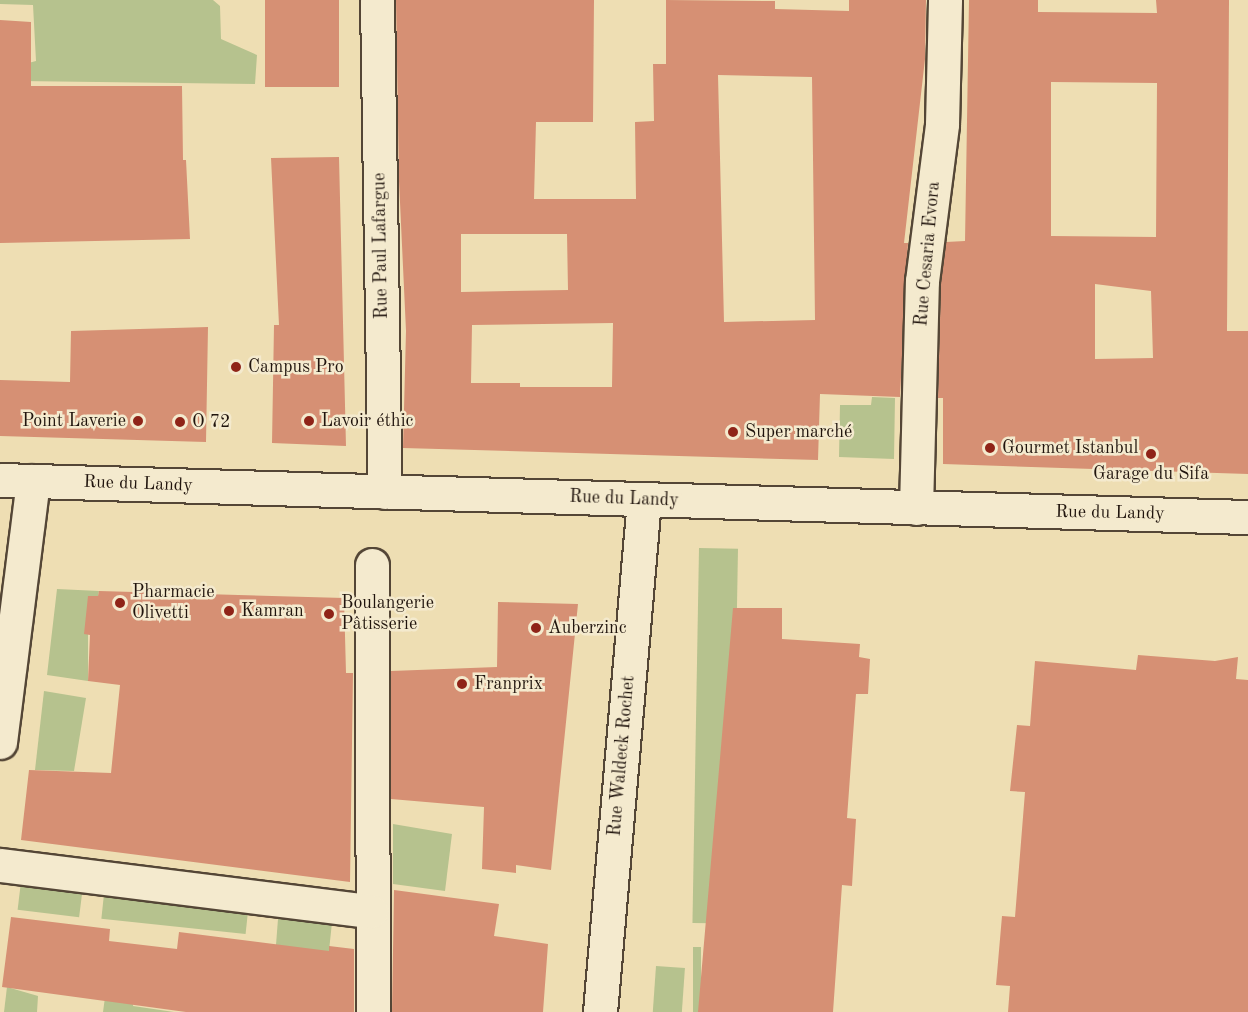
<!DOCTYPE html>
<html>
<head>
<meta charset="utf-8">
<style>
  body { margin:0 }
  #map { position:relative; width:1248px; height:1012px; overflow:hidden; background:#eedeb3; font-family:"Old Standard TT",serif }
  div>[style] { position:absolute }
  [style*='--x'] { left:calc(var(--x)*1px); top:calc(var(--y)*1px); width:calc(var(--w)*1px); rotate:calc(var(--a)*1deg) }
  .green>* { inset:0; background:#b6c28e; transform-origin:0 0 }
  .building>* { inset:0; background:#d69074; transform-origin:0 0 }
  .roads { filter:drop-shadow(2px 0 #544636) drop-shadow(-2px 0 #544636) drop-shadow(0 2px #544636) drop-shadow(0 -2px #544636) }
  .street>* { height:33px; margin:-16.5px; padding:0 16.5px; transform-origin:16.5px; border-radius:16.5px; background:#f4eace }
  .secondary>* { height:33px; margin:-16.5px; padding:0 16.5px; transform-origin:16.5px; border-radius:16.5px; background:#f4eace }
  .dots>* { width:16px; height:16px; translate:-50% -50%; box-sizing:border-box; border:3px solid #f4eace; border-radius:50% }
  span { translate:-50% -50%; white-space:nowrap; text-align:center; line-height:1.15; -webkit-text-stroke:5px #f4eace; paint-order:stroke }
  .street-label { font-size:18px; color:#20140d }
  .poi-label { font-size:18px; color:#20140d }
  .left { translate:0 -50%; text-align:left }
  .right { translate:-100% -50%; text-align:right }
</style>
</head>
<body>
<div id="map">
  <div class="green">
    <i style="clip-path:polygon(0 0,213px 0,220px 6px,221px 39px,257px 55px,255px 84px,19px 81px,17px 66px,36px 61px,33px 5px,0 4px)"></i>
    <i style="clip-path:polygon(872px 397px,895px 398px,894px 459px,839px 457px,840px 405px,871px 405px)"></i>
    <i style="left:699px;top:548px;width:39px;height:375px;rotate:1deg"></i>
    <i style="clip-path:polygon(57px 589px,99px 591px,98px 596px,88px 596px,88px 681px,47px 675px)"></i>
    <i style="clip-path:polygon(44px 691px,86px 698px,74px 771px,35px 770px)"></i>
    <i style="clip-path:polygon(393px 824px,452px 834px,445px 891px,393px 884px)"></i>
    <i style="left:21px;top:882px;width:62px;height:28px;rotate:7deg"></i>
    <i style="left:104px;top:894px;width:145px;height:25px;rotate:6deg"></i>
    <i style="clip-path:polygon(279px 906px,333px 913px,328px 960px,274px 971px)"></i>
    <i style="left:693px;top:947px;width:8px;height:65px"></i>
    <i style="left:656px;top:966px;width:29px;height:46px;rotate:4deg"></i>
    <i style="clip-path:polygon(7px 987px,38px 996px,37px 1012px,4px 1012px)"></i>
    <i style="clip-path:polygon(106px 990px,134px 992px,133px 1006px,174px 1012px,103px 1012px)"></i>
  </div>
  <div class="building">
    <i style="left:265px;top:0;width:74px;height:87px"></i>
    <i style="clip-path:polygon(evenodd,396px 0,594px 0,593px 122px,536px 122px,534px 199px,636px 199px,635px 122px,654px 121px,653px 64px,666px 64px,666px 0,775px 1px,775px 9px,849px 11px,849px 0,926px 0,925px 59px,904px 243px,908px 243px,900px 397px,820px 394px,818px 460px,403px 448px,406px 331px,399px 181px,396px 0,718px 75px,812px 77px,815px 320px,724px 322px,718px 75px,396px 0,461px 234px,567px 234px,568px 290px,461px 292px,461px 234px,396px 0,613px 323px,612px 387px,520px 387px,520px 383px,471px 383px,472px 325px,613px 323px)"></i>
    <i style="clip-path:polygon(evenodd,969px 0,1038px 0,1038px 12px,1157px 13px,1156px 0,1229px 0,1227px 331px,1248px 331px,1248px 474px,943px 464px,943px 398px,938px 398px,941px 282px,946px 242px,965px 241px,969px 0,1051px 82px,1157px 83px,1156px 237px,1051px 236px,1051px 82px,969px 0,1095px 284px,1151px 291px,1153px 358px,1095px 359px,1095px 284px)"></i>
    <i style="clip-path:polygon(0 20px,31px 22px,31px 86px,182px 86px,183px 160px,186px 160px,190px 239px,0 243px)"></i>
    <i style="clip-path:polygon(339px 157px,346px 446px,272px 443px,274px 325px,279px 325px,271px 158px)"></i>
    <i style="clip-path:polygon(208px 327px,206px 442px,0 436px,0 380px,70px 382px,71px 331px)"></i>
    <i style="clip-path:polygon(99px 591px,344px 598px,346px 673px,353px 673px,350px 882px,21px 840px,29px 770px,111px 773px,120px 685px,88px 681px,90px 635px,84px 634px,88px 596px,98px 596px)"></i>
    <i style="clip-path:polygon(498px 602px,578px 604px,551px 870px,516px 865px,516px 873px,482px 869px,484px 807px,391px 799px,391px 671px,497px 667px)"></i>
    <i style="clip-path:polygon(733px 608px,782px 608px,782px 639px,860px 644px,859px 657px,870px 659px,868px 694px,856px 694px,847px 818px,856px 819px,852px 886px,842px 885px,833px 1012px,698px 1012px)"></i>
    <i style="clip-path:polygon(1138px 655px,1215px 661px,1238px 657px,1236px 679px,1248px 680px,1248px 1012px,1008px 1012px,1010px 986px,996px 985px,1002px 916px,1015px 917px,1025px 792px,1010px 791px,1017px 725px,1030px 726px,1035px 661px,1136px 670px)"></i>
    <i style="clip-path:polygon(394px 890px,499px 904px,494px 936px,548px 944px,543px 1012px,392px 1012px)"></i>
    <i style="clip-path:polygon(11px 917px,110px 929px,109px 941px,177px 949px,179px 932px,329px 951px,329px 946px,354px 949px,354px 1012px,186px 1012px,2px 987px)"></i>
  </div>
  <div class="roads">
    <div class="street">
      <i style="--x:377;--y:0;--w:492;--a:89.1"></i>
      <i style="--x:916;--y:508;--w:227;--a:-88.5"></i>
      <i style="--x:922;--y:281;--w:158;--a:-82.7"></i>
      <i style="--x:942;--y:124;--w:124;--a:-88.6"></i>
      <i style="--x:372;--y:565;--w:447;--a:89.9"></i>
      <i style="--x:0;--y:742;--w:263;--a:-82.8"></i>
      <i style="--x:0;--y:865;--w:374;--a:7.1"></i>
      <i style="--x:600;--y:1012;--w:514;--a:-85.09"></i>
    </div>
    <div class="secondary">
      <i style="--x:0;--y:480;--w:1249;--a:1.7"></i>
    </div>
  </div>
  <div class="dots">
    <i style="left:236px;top:367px;background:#8f2418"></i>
    <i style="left:138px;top:421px;background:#8f2418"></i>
    <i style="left:309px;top:421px;background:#8f2418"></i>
    <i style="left:180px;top:422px;background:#8f2418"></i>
    <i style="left:733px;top:432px;background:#8f2418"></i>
    <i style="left:990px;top:448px;background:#8f2418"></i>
    <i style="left:1151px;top:454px;background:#8f2418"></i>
    <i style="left:120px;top:603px;background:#8f2418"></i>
    <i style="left:229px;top:611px;background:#8f2418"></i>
    <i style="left:329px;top:614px;background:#8f2418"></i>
    <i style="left:536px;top:628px;background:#8f2418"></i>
    <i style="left:462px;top:684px;background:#8f2418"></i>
  </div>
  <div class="street-label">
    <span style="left:381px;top:246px;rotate:-91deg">Rue Paul Lafargue</span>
    <span style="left:928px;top:254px;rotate:-85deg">Rue Cesaria Evora</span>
    <span style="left:138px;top:484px;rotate:2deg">Rue du Landy</span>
    <span style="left:624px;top:499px;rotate:2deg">Rue du Landy</span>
    <span style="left:1110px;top:513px;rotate:1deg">Rue du Landy</span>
    <span style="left:622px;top:756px;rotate:-85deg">Rue Waldeck Rochet</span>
  </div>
  <div class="poi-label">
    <span class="left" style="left:248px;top:367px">Campus Pro</span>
    <span class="right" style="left:126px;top:421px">Point Laverie</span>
    <span class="left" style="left:321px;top:421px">Lavoir éthic</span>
    <span class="left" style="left:192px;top:422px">O 72</span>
    <span class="left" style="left:745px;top:432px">Super marché</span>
    <span class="left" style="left:1002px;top:448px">Gourmet Istanbul</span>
    <span style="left:1151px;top:474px">Garage du Sifa</span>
    <span class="left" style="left:132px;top:603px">Pharmacie<br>Olivetti</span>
    <span class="left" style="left:341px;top:614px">Boulangerie<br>Pâtisserie</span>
    <span class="left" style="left:241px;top:611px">Kamran</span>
    <span class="left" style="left:548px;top:628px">Auberzinc</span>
    <span class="left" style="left:474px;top:684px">Franprix</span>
  </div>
</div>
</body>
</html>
